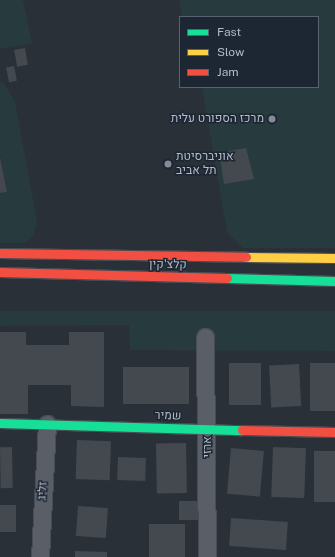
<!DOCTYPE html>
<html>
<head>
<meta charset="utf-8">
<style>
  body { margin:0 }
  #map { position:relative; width:335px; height:557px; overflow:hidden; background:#2a3038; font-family:"Public Sans",Heebo,sans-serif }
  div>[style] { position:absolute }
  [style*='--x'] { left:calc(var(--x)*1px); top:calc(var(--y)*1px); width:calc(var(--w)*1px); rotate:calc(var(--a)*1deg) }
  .green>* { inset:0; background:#273a3e }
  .building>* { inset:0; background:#444950; transform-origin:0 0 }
  .roads { filter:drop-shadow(1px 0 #484c53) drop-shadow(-1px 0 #484c53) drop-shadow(0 1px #484c53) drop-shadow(0 -1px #484c53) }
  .street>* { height:17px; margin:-8.5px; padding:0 8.5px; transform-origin:8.5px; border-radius:8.5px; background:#5a5e66 }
  .fast>* { height:9px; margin:-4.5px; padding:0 4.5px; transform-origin:4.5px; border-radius:4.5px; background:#16e098 }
  .slow>* { height:9px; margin:-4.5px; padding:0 4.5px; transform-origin:4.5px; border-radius:4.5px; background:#ffcf43 }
  .jam>* { height:9px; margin:-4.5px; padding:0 4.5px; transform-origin:4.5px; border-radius:4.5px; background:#f24e42 }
  .dots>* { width:11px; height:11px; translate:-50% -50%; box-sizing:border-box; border:2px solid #1d2633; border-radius:50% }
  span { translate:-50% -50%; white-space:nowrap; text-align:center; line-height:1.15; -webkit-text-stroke:3px #1d2633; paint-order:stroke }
  .poi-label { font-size:12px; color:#b4bcc9 }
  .right { translate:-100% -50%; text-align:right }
  .left { translate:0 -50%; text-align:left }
  .street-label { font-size:12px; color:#b4bcc9 }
  .legend { position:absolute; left:179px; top:16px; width:140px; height:72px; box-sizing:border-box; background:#1d2633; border:1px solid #59626f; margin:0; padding:5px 7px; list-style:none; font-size:12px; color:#b4bcc9 }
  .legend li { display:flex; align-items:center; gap:8px; height:20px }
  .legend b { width:20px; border:1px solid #59626f }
</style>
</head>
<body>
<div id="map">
  <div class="green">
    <i style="clip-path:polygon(0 0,23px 0,32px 43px,0 49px)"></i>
    <i style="clip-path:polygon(179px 0,335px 0,335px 248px,243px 248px,227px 232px,202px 87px,318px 87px,318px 17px,182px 17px)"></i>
    <i style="clip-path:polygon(3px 82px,15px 102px,37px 221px,34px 234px,25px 243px,0 243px,0 193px,7px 192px,0 153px,0 83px)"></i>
    <i style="clip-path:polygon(0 311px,335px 311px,335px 351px,130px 350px,129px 325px,0 326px)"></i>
  </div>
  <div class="building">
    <i style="left:25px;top:48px;width:17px;height:11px;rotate:80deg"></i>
    <i style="left:14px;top:66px;width:15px;height:8px;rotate:79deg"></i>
    <i style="clip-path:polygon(246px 148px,254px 179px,224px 184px,220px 158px,229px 156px,228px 151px)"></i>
    <i style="clip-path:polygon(0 157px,7px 192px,0 193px)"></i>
    <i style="clip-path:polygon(0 332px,26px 332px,26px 345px,69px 345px,69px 332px,104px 332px,104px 407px,71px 406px,71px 385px,28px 385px,28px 414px,0 414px)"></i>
    <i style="left:261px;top:363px;width:42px;height:32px;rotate:90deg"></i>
    <i style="left:310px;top:363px;width:25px;height:48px"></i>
    <i style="left:299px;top:364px;width:42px;height:30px;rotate:87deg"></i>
    <i style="left:123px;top:367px;width:66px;height:37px"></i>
    <i style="left:77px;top:440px;width:34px;height:39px;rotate:2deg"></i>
    <i style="left:186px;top:443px;width:50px;height:30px;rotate:89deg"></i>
    <i style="left:12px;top:447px;width:41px;height:12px;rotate:89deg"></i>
    <i style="left:273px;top:447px;width:33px;height:50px;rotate:2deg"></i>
    <i style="left:231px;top:448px;width:33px;height:46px;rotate:5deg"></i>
    <i style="left:314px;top:451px;width:21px;height:51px"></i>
    <i style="left:118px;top:457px;width:28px;height:23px;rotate:2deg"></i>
    <i style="left:179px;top:501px;width:20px;height:19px"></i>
    <i style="left:0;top:505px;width:16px;height:27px"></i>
    <i style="left:78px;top:506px;width:30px;height:30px;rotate:4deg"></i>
    <i style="left:231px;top:518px;width:57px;height:28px;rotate:4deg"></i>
    <i style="left:149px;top:524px;width:36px;height:33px"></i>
    <i style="clip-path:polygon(75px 551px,107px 552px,107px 557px,75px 557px)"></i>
  </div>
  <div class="roads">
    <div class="street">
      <i style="--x:205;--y:337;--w:220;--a:89.5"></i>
      <i style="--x:40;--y:557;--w:133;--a:-87"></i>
    </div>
    <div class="fast">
      <i style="--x:227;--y:278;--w:108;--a:1.6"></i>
      <i style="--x:0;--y:423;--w:242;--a:1.7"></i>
    </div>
    <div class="slow">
      <i style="--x:246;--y:257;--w:89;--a:0.6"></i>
    </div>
    <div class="jam">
      <i style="--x:0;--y:253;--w:246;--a:0.9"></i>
      <i style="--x:0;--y:272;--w:227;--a:1.5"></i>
      <i style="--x:242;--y:430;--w:93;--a:1.2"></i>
    </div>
  </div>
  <div class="dots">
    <i style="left:272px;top:119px;background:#848b96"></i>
    <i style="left:168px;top:164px;background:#848b96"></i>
  </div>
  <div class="poi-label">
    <span class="right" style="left:264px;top:119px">מרכז הספורט עלית</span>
    <span class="left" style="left:176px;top:164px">אוניברסיטת<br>תל אביב</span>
  </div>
  <div class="street-label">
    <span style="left:168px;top:265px;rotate:1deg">קלצ'קין</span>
    <span style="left:168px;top:416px;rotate:2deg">שמיר</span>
    <span style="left:208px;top:447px;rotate:-90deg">ארזי</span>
    <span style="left:43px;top:491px;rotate:-86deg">זליג</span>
  </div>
  <ul class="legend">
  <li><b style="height:5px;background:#16e098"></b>Fast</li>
  <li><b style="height:5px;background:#ffcf43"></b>Slow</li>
  <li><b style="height:5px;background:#f24e42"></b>Jam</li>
  </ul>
</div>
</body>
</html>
